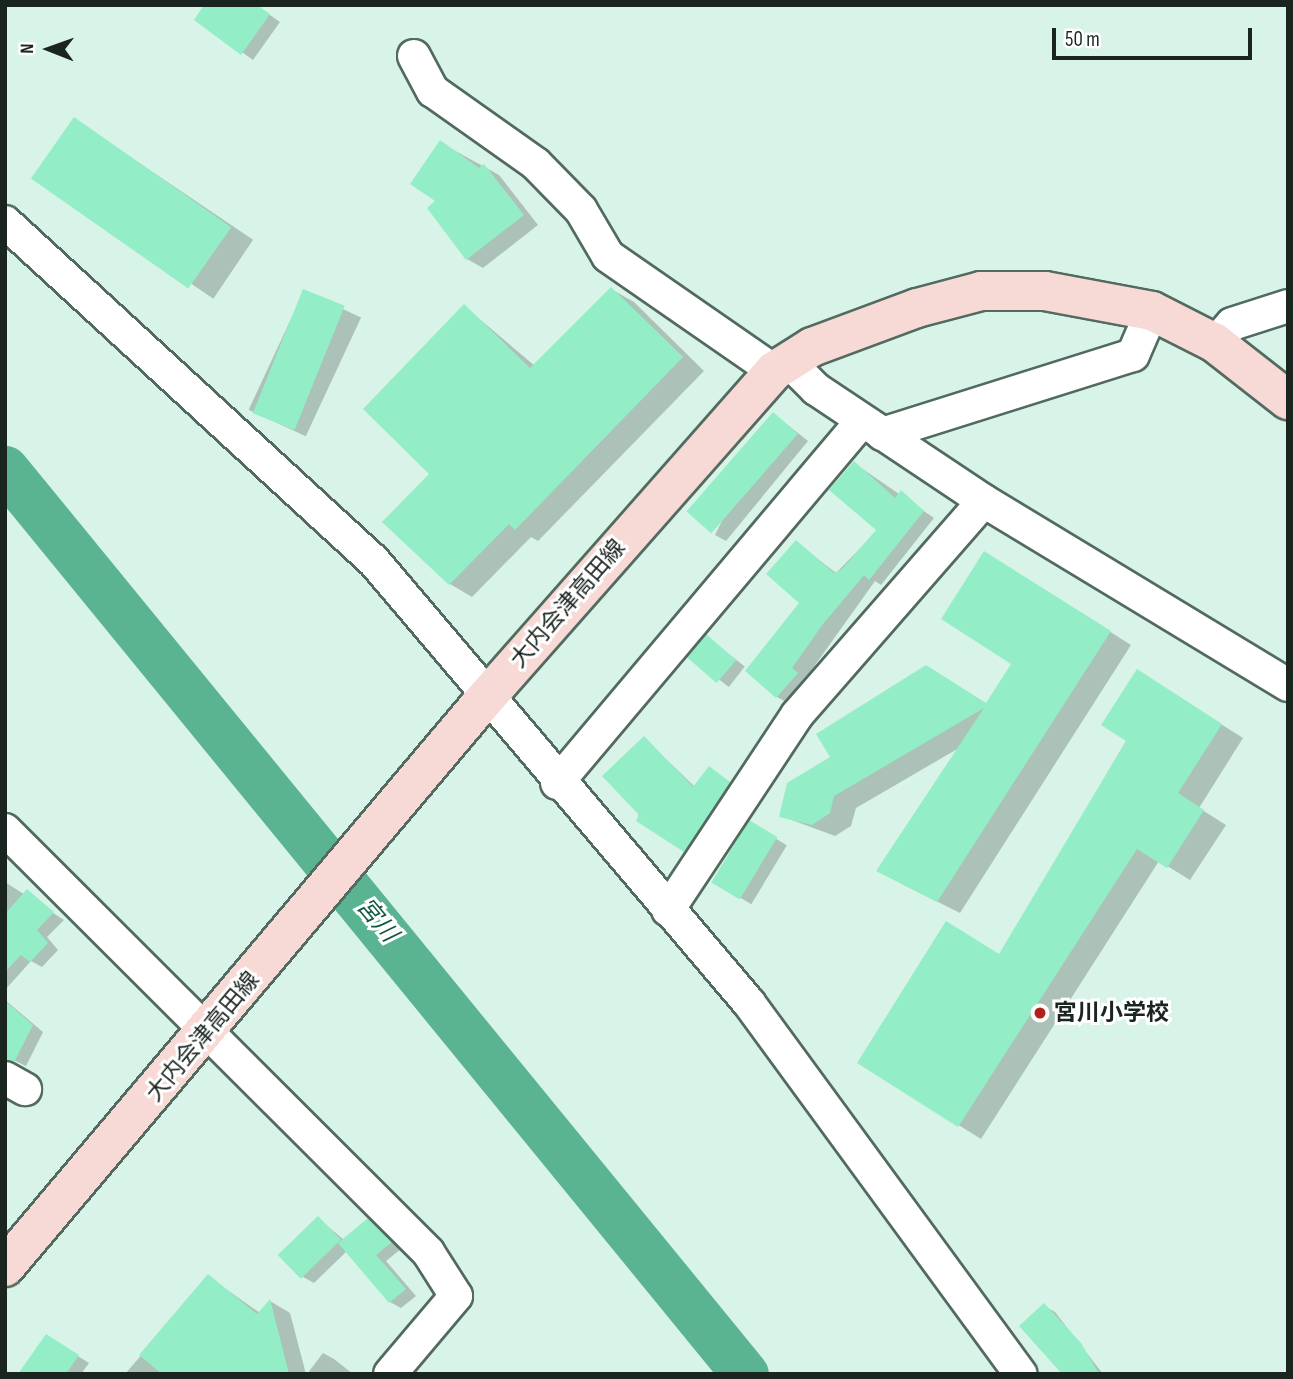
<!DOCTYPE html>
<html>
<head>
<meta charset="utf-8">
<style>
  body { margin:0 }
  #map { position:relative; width:1293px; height:1379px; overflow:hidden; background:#d8f3e7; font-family:"Sofia Sans Condensed","Noto Sans JP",sans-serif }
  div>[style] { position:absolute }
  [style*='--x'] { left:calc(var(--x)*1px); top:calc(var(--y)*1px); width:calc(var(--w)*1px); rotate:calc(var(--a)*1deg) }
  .shadow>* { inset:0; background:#0003; transform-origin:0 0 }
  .river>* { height:47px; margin:-23.5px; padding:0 23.5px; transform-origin:23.5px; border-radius:23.5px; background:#5ab491 }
  .building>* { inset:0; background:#93eec8; transform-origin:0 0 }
  .roads { filter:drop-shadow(2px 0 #526a5f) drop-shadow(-2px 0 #526a5f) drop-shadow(0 2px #526a5f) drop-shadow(0 -2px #526a5f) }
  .minor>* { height:32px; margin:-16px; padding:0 16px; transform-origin:16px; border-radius:16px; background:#fff }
  .major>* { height:38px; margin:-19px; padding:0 19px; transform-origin:19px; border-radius:19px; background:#f7d9d5 }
  .dots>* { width:19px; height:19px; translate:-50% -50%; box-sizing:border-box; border:4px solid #fff; border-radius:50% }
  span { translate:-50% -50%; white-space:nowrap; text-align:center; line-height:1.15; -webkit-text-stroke:6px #fff; paint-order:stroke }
  .street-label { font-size:23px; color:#1a2520 }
  .poi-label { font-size:23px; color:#1a2520; font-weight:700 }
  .left { translate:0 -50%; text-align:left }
  .water-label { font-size:24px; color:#105841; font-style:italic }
  .frame { position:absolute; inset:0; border:7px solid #1a2520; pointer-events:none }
  .north { position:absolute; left:14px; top:14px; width:70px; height:70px; -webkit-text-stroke:5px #fff; paint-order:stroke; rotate:271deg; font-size:19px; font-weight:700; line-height:28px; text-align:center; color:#1a2520 }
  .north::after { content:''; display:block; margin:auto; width:24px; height:32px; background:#1a2520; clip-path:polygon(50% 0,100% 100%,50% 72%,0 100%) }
  .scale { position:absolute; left:1052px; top:28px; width:200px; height:32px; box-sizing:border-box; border:4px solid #1a2520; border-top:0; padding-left:9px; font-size:21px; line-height:24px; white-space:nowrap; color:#1a2520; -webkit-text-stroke:5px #fff; paint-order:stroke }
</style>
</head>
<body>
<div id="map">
  <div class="shadow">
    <i style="clip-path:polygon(256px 5px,280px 22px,253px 60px,196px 19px)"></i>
    <i style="left:74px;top:119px;width:216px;height:71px;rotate:34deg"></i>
    <i style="clip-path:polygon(441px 143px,499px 175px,538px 225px,483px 268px,467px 259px,438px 201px)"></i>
    <i style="clip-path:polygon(611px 289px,634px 302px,704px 371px,538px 541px,531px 537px,472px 597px,450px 584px,432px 474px,464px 306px,535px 366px)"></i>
    <i style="left:304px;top:291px;width:63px;height:131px;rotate:25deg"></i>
    <i style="clip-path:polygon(774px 414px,808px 441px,726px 541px,715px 535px)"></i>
    <i style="clip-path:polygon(854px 463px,934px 518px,881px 585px,875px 581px,788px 703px,777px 697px,802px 603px,796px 542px,836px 573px,878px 530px)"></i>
    <i style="clip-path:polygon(1006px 566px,1131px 645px,960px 913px,900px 883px,959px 748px,856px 808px,851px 826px,835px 836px,781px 816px,987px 704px,1013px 663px)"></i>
    <i style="left:707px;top:637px;width:48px;height:26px;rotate:38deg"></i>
    <i style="clip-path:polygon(1159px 685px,1243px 738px,1199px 808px,1226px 825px,1190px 880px,1159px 861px,981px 1139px,859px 1063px,1000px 955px)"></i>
    <i style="clip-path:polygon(644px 738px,695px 787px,710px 768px,739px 789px,694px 856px,638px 820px)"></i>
    <i style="left:750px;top:823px;width:43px;height:69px;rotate:31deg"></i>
    <i style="clip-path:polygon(5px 882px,64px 920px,47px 937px,58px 950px,42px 967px,31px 961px,5px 990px)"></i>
    <i style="clip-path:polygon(5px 1000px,43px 1032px,26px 1066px,5px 1056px)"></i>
    <i style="clip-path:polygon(318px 1218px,344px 1240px,368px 1220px,379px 1226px,401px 1249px,386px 1261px,416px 1296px,401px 1308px,390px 1302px,347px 1251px,314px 1283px,303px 1277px)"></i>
    <i style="clip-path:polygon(209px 1277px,260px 1313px,270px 1301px,290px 1313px,306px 1374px,125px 1374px)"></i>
    <i style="clip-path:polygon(1044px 1306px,1055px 1312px,1103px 1374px,1064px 1374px)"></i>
    <i style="clip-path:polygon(57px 1343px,89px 1363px,81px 1374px,20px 1374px)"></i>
    <i style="clip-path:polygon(323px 1353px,334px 1359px,353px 1374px,307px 1374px)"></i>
  </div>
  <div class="river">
    <i style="--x:5;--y:469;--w:1169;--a:50.73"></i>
  </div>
  <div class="building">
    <i style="clip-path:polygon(204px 5px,257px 5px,270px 14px,241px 55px,194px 20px)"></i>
    <i style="left:74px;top:117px;width:192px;height:75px;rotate:35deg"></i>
    <i style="clip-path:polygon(440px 140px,479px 168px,484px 164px,524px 215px,466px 260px,427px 208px,435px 201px,410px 184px)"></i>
    <i style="clip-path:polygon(611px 287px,683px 357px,515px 530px,509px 524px,449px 585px,382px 522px,429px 474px,363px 409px,464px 304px,530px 368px)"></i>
    <i style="left:303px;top:289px;width:45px;height:134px;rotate:22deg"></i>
    <i style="left:773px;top:412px;width:33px;height:132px;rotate:41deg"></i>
    <i style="clip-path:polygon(854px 461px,895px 498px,901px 490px,924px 511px,869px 580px,864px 575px,823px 624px,792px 668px,798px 673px,776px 698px,745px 671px,799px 603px,766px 574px,796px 540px,834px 573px,842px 569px,876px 530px,829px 490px)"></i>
    <i style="clip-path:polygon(984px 551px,1111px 631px,937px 902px,876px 871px,984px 708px,834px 796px,830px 813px,812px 825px,779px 817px,787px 783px,830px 757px,816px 734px,926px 665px,986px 703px,1011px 664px,941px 619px)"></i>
    <i style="left:706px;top:634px;width:40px;height:30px;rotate:41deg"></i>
    <i style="clip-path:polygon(1137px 669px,1222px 724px,1178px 793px,1204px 810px,1167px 868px,1137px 849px,958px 1127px,857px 1063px,946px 921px,999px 954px,1126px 741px,1101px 725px)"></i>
    <i style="clip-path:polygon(644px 736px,693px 787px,709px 766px,730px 782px,684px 852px,636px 821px,639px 815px,602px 776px)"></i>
    <i style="left:749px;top:820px;width:33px;height:73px;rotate:31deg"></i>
    <i style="clip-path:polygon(27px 889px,54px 912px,37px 930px,48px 943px,30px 962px,21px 955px,5px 972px,5px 914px)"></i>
    <i style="clip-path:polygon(5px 1001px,33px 1025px,14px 1062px,5px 1060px)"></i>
    <i style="left:318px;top:1216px;width:33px;height:56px;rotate:46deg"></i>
    <i style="clip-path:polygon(368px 1218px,392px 1242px,376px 1255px,406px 1289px,389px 1303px,338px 1243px)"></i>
    <i style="clip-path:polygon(208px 1274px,257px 1314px,270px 1299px,289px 1374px,162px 1374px,139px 1355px)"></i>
    <i style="clip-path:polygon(1044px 1303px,1081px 1343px,1099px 1374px,1062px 1374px,1019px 1326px)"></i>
    <i style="clip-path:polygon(46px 1334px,79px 1355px,66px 1374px,18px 1374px)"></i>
  </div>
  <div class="roads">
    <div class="minor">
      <i style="--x:414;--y:56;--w:40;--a:62"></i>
      <i style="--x:433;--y:91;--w:126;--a:35.3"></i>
      <i style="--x:536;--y:164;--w:64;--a:45.6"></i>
      <i style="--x:581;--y:210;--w:53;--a:59.6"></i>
      <i style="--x:608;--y:256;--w:202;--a:34.7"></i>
      <i style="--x:5;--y:222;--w:500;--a:42.6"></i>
      <i style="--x:373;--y:560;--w:581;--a:49.68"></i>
      <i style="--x:749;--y:1003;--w:460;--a:53.8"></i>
      <i style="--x:1215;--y:343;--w:25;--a:-48"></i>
      <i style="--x:1232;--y:324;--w:59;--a:-17.8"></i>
      <i style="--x:788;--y:361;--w:40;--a:45"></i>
      <i style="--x:816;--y:389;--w:202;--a:33.7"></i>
      <i style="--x:984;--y:501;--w:355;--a:31.2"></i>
      <i style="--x:882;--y:434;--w:263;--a:-17.5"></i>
      <i style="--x:1133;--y:355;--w:48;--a:-66.6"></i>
      <i style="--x:557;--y:783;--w:473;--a:-49.9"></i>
      <i style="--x:5;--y:830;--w:598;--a:44.93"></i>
      <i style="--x:428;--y:1252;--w:52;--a:57.5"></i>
      <i style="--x:456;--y:1296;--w:102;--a:130.2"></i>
      <i style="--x:668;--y:910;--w:234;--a:-56.5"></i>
      <i style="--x:797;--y:715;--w:284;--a:-48.9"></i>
      <i style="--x:5;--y:1078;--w:23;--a:29"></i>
    </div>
    <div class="major">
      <i style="--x:5;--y:1267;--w:732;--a:-49.82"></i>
      <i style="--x:477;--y:708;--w:449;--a:-48.6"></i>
      <i style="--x:774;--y:371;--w:45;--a:-32.3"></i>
      <i style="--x:812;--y:347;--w:112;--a:-20.4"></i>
      <i style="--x:917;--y:308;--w:66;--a:-14.9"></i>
      <i style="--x:981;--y:291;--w:64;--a:0"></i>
      <i style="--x:1045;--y:291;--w:109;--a:10.6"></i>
      <i style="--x:1152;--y:311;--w:71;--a:26.9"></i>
      <i style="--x:1215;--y:343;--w:93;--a:38"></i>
    </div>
  </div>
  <div class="dots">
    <i style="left:1040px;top:1013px;background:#b1211b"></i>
  </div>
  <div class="street-label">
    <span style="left:568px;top:604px;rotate:-49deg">大内会津高田線</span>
    <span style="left:203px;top:1037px;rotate:-50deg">大内会津高田線</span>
  </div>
  <div class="poi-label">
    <span class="left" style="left:1054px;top:1013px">宮川小学校</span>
  </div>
  <div class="water-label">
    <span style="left:377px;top:920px;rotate:50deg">宮川</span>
  </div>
  <div class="frame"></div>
  <div class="north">N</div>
  <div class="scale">50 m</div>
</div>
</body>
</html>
